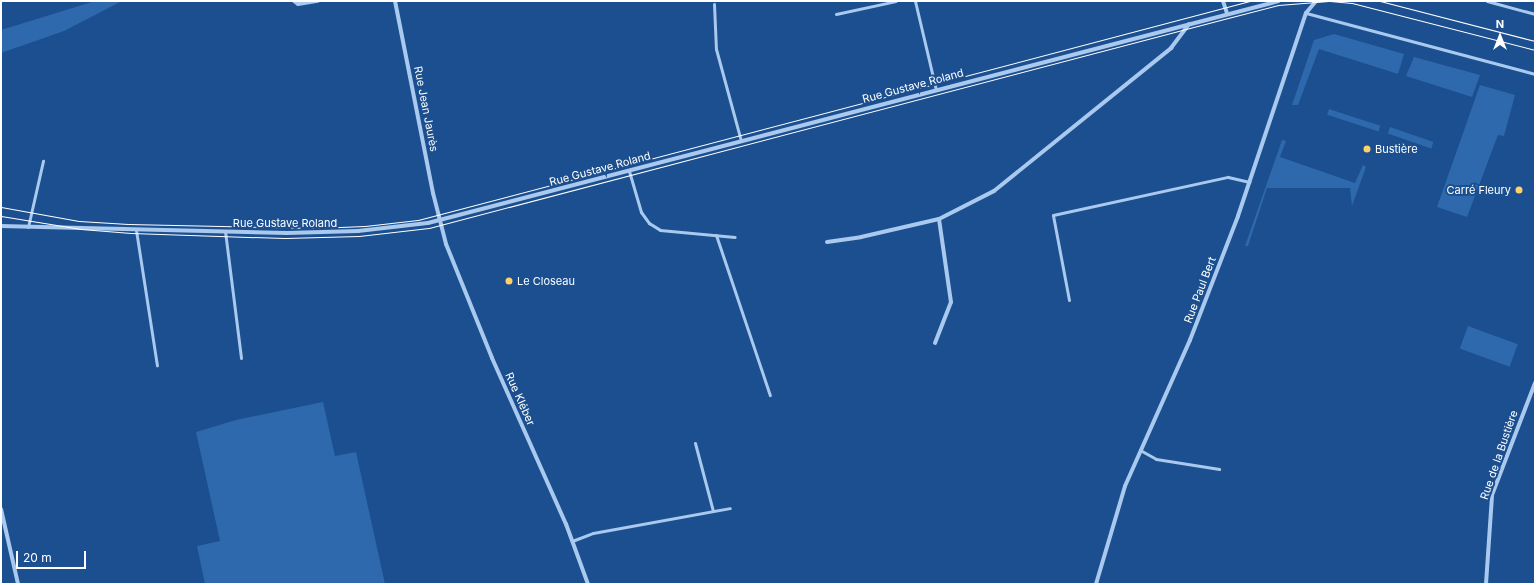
<!DOCTYPE html>
<html>
<head>
<meta charset="utf-8">
<style>
  body { margin:0 }
  #map { position:relative; width:1536px; height:585px; overflow:hidden; background:#1b4f8f; font-family:Inter,sans-serif }
  div>[style] { position:absolute }
  [style*='--x'] { left:calc(var(--x)*1px); top:calc(var(--y)*1px); width:calc(var(--w)*1px); rotate:calc(var(--a)*1deg) }
  .green>* { inset:0; background:#2e69ad; transform-origin:0 0 }
  .lane>* { height:3px; margin:-1.5px; padding:0 1.5px; transform-origin:1.5px; border-radius:1.5px; background:#a9c9ee }
  .street>* { height:4px; margin:-2px; padding:0 2px; transform-origin:2px; border-radius:2px; background:#a9c9ee }
  .tram>* { height:1px; margin:-0.5px; padding:0 0.5px; transform-origin:0.5px; border-radius:0.5px; background:#fff }
  .dots>* { width:11px; height:11px; translate:-50% -50%; box-sizing:border-box; border:2px solid #1b4f8f; border-radius:50% }
  span { translate:-50% -50%; white-space:nowrap; text-align:center; line-height:1.15; -webkit-text-stroke:4px #1b4f8f; paint-order:stroke }
  .street-label { font-size:11px; color:#fff }
  .poi-label { font-size:11px; color:#fff }
  .left { translate:0 -50%; text-align:left }
  .right { translate:-100% -50%; text-align:right }
  .frame { position:absolute; inset:0; border:2px solid #fff; pointer-events:none }
  .north { position:absolute; left:1480px; top:16px; width:40px; height:40px; -webkit-text-stroke:3px #1b4f8f; paint-order:stroke; rotate:0deg; font-size:11px; font-weight:700; line-height:16px; text-align:center; color:#fff }
  .north::after { content:''; display:block; margin:auto; width:14px; height:18px; background:#fff; clip-path:polygon(50% 0,100% 100%,50% 72%,0 100%) }
  .scale { position:absolute; left:16px; top:551px; width:70px; height:18px; box-sizing:border-box; border:2px solid #fff; border-top:0; padding-left:5px; font-size:12px; line-height:14px; white-space:nowrap; color:#fff; -webkit-text-stroke:3px #1b4f8f; paint-order:stroke }
</style>
</head>
<body>
<div id="map">
  <div class="green">
    <i style="clip-path:polygon(95px 1px,122px 1px,64px 31px,1px 53px,1px 30px)"></i>
    <i style="clip-path:polygon(1334px 34px,1404px 54px,1398px 74px,1319px 49px,1298px 105px,1292px 105px,1314px 40px)"></i>
    <i style="clip-path:polygon(1414px 57px,1480px 75px,1472px 97px,1406px 76px)"></i>
    <i style="clip-path:polygon(1480px 85px,1515px 95px,1504px 136px,1498px 135px,1467px 217px,1437px 207px)"></i>
    <i style="left:1329px;top:109px;width:54px;height:6px;rotate:18deg"></i>
    <i style="left:1390px;top:127px;width:46px;height:7px;rotate:19deg"></i>
    <i style="clip-path:polygon(1282px 140px,1286px 141px,1280px 157px,1355px 183px,1363px 165px,1366px 167px,1352px 206px,1350px 188px,1267px 188px,1248px 246px,1245px 246px)"></i>
    <i style="left:1468px;top:326px;width:53px;height:24px;rotate:20deg"></i>
    <i style="clip-path:polygon(323px 402px,335px 456px,356px 452px,385px 584px,205px 584px,197px 546px,220px 541px,196px 432px,236px 420px)"></i>
  </div>
  <div class="lane">
    <i style="--x:915;--y:1;--w:91;--a:76.7"></i>
    <i style="--x:1487;--y:1;--w:50;--a:15.2"></i>
    <i style="--x:714;--y:4;--w:45;--a:87.5"></i>
    <i style="--x:716;--y:49;--w:95;--a:74.8"></i>
    <i style="--x:1306;--y:13;--w:237;--a:14.9"></i>
    <i style="--x:836;--y:14;--w:61;--a:-12.2"></i>
    <i style="--x:629;--y:171;--w:43;--a:73.7"></i>
    <i style="--x:641;--y:212;--w:14;--a:54"></i>
    <i style="--x:649;--y:223;--w:13;--a:32"></i>
    <i style="--x:660;--y:230;--w:75;--a:5.3"></i>
    <i style="--x:28;--y:227;--w:68;--a:-77.2"></i>
    <i style="--x:136;--y:230;--w:137;--a:81.2"></i>
    <i style="--x:225;--y:231;--w:128;--a:82.8"></i>
    <i style="--x:716;--y:235;--w:169;--a:71.4"></i>
    <i style="--x:1069;--y:300;--w:86;--a:-100.7"></i>
    <i style="--x:1053;--y:215;--w:179;--a:-12.3"></i>
    <i style="--x:1228;--y:177;--w:22;--a:13"></i>
    <i style="--x:695;--y:443;--w:70;--a:75.2"></i>
    <i style="--x:1140;--y:450;--w:18;--a:29"></i>
    <i style="--x:1156;--y:459;--w:64;--a:9"></i>
    <i style="--x:572;--y:541;--w:22;--a:-21"></i>
    <i style="--x:593;--y:533;--w:139;--a:-10.3"></i>
  </div>
  <div class="street">
    <i style="--x:294;--y:1;--w:5;--a:37"></i>
    <i style="--x:298;--y:4;--w:20;--a:-9"></i>
    <i style="--x:395;--y:1;--w:196;--a:78.8"></i>
    <i style="--x:433;--y:193;--w:53;--a:75.7"></i>
    <i style="--x:446;--y:244;--w:123;--a:68"></i>
    <i style="--x:492;--y:358;--w:182;--a:66"></i>
    <i style="--x:566;--y:524;--w:64;--a:69.9"></i>
    <i style="--x:1223;--y:1;--w:13;--a:72"></i>
    <i style="--x:939;--y:219;--w:62;--a:-27"></i>
    <i style="--x:994;--y:191;--w:228;--a:-38.9"></i>
    <i style="--x:1171;--y:48;--w:30;--a:-53"></i>
    <i style="--x:1;--y:226;--w:286;--a:1.4"></i>
    <i style="--x:287;--y:233;--w:71;--a:-1.6"></i>
    <i style="--x:358;--y:231;--w:70;--a:-6.5"></i>
    <i style="--x:428;--y:223;--w:879;--a:-14.62"></i>
    <i style="--x:827;--y:242;--w:34;--a:-8"></i>
    <i style="--x:861;--y:237;--w:80;--a:-13"></i>
    <i style="--x:939;--y:219;--w:84;--a:81.8"></i>
    <i style="--x:951;--y:302;--w:44;--a:111.3"></i>
    <i style="--x:1;--y:509;--w:77;--a:77.2"></i>
    <i style="--x:1096;--y:584;--w:102;--a:-73.5"></i>
    <i style="--x:1125;--y:486;--w:160;--a:-66"></i>
    <i style="--x:1190;--y:340;--w:133;--a:-68.8"></i>
    <i style="--x:1238;--y:216;--w:214;--a:-71.5"></i>
    <i style="--x:1306;--y:13;--w:16;--a:-50"></i>
    <i style="--x:1486;--y:584;--w:89;--a:-86.1"></i>
    <i style="--x:1492;--y:495;--w:120;--a:-69"></i>
  </div>
  <div class="tram">
    <i style="--x:1330;--y:1;--w:22;--a:5"></i>
    <i style="--x:1352;--y:3;--w:189;--a:14.4"></i>
    <i style="--x:1380;--y:1;--w:160;--a:14.5"></i>
    <i style="--x:1;--y:207;--w:79;--a:10.2"></i>
    <i style="--x:79;--y:221;--w:49;--a:3.5"></i>
    <i style="--x:128;--y:224;--w:187;--a:1.2"></i>
    <i style="--x:315;--y:228;--w:50;--a:-2.3"></i>
    <i style="--x:365;--y:226;--w:53;--a:-6.5"></i>
    <i style="--x:418;--y:220;--w:860;--a:-14.75"></i>
    <i style="--x:1;--y:216;--w:81;--a:9.2"></i>
    <i style="--x:81;--y:229;--w:50;--a:4.6"></i>
    <i style="--x:131;--y:233;--w:154;--a:1.9"></i>
    <i style="--x:285;--y:238;--w:74;--a:-1.5"></i>
    <i style="--x:359;--y:236;--w:70;--a:-6.5"></i>
    <i style="--x:429;--y:228;--w:826;--a:-14.73"></i>
    <i style="--x:1228;--y:18;--w:52;--a:-14.6"></i>
    <i style="--x:1278;--y:5;--w:51;--a:-4.5"></i>
  </div>
  <div class="dots">
    <i style="left:1367px;top:149px;background:#ffd166"></i>
    <i style="left:1519px;top:190px;background:#ffd166"></i>
    <i style="left:509px;top:281px;background:#ffd166"></i>
  </div>
  <div class="street-label">
    <span style="left:913px;top:86px;rotate:-15deg">Rue Gustave Roland</span>
    <span style="left:426px;top:109px;rotate:79deg">Rue Jean Jaurès</span>
    <span style="left:600px;top:169px;rotate:-15deg">Rue Gustave Roland</span>
    <span style="left:285px;top:223px">Rue Gustave Roland</span>
    <span style="left:1200px;top:290px;rotate:-69deg">Rue Paul Bert</span>
    <span style="left:520px;top:399px;rotate:66deg">Rue Kléber</span>
    <span style="left:1499px;top:455px;rotate:-71deg">Rue de la Bustière</span>
  </div>
  <div class="poi-label">
    <span class="left" style="left:1375px;top:149px">Bustière</span>
    <span class="right" style="left:1511px;top:190px">Carré Fleury</span>
    <span class="left" style="left:517px;top:281px">Le Closeau</span>
  </div>
  <div class="frame"></div>
  <div class="north">N</div>
  <div class="scale">20 m</div>
</div>
</body>
</html>
